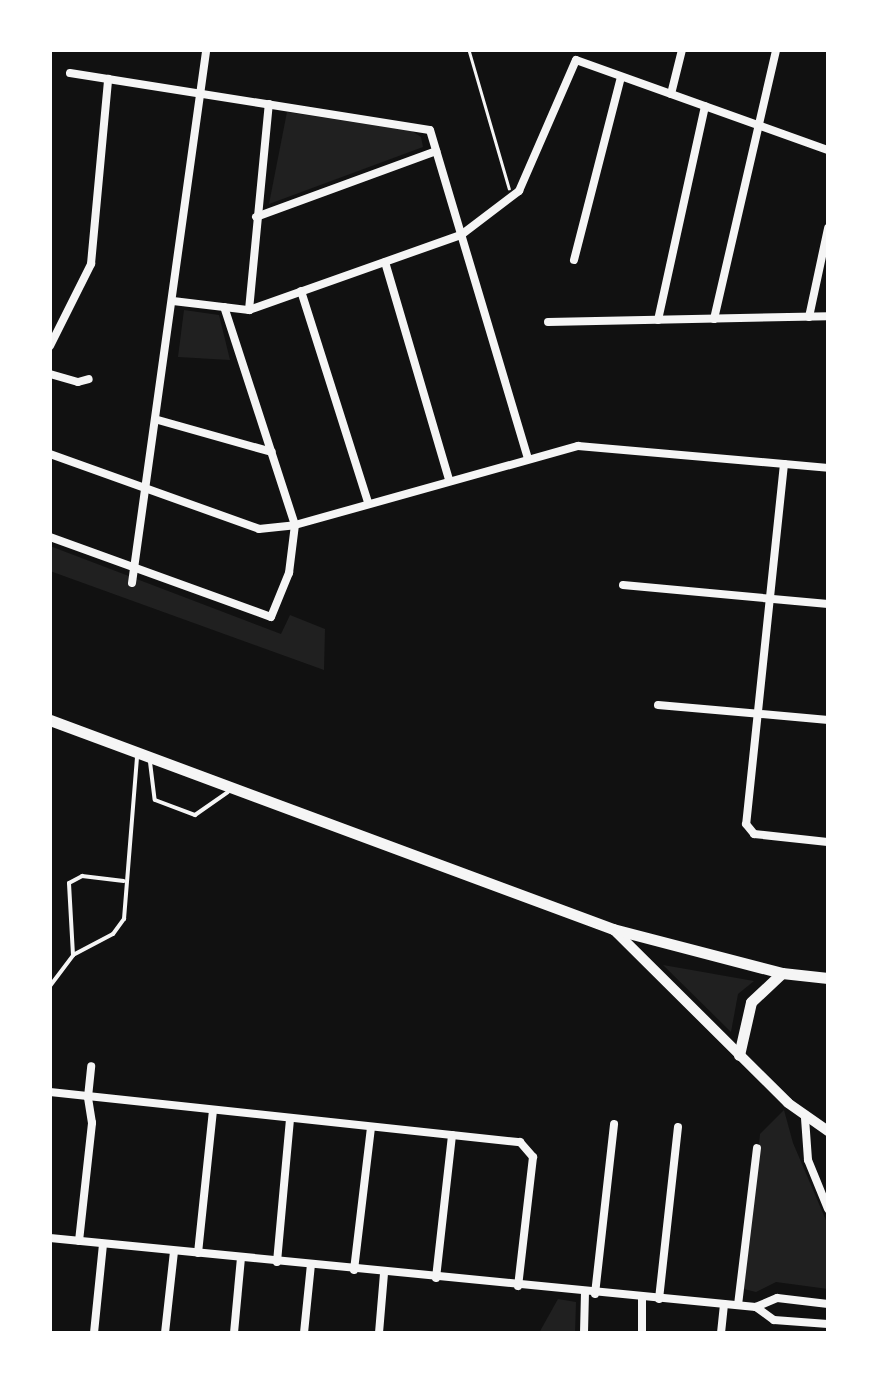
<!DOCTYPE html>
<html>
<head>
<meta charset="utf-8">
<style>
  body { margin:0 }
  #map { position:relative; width:878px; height:1383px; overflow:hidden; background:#111; font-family:Signika,sans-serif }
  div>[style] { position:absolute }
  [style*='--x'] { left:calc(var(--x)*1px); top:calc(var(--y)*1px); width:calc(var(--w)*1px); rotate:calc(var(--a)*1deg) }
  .green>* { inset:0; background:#202020 }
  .path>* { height:2.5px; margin:-1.25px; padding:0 1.25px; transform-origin:1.25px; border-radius:1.25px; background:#f5f5f5 }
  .service>* { height:4px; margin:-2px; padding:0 2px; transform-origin:2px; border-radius:2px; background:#f5f5f5 }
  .minor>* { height:8px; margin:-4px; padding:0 4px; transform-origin:4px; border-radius:4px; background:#f5f5f5 }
  .secondary>* { height:10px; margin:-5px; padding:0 5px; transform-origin:5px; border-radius:5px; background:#f5f5f5 }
  .primary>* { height:11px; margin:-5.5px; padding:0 5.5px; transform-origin:5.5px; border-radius:5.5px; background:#f5f5f5 }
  span { translate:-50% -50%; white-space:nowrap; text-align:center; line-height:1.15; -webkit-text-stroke:10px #fff; paint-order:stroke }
  .frame { position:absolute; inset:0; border:52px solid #fff; pointer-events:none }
</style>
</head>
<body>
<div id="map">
  <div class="green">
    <i style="clip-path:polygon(287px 112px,412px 131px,421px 137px,423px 147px,269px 204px)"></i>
    <i style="clip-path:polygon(184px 310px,219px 315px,230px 360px,178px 357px)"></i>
    <i style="clip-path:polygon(50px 546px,281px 634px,290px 615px,325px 629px,324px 670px,50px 571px)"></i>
    <i style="clip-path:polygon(663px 965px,754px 981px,738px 994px,731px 1032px)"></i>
    <i style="clip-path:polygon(784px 1110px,793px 1143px,828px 1225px,828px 1289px,776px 1282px,756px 1292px,744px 1289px,760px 1134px)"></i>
    <i style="clip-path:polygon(558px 1299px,576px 1302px,575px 1333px,539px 1333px)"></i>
  </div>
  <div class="path">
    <i style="--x:469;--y:50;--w:144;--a:73.8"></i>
  </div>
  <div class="service">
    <i style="--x:150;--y:762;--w:38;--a:83"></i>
    <i style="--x:155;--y:800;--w:43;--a:20.6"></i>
    <i style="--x:195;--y:815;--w:40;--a:-34.9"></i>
    <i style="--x:73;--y:955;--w:72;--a:-93.2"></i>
    <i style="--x:69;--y:883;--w:15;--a:-28"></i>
    <i style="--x:82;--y:876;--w:42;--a:6.8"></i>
    <i style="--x:50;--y:986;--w:39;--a:-53"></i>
    <i style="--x:73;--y:955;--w:45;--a:-27.7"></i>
    <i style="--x:113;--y:934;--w:19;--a:-54"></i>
    <i style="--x:124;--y:919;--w:164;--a:-85.4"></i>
  </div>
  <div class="minor">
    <i style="--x:70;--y:73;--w:364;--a:9"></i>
    <i style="--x:430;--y:130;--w:343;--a:73.4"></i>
    <i style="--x:671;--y:94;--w:45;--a:-76"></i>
    <i style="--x:256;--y:217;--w:192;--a:-20.1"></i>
    <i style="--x:574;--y:260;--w:189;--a:-75.6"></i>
    <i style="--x:385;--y:262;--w:227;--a:73.6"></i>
    <i style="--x:301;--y:291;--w:221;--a:72.4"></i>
    <i style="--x:173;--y:301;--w:77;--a:6.8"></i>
    <i style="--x:249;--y:310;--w:225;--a:-19.5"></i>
    <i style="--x:461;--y:235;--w:73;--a:-37.2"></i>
    <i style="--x:519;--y:191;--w:143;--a:-66.5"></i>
    <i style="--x:576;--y:60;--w:268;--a:19.7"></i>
    <i style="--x:249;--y:310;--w:207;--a:-84.5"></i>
    <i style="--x:809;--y:317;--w:91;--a:-77.9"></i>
    <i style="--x:714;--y:319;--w:276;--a:-77"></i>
    <i style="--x:658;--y:320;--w:219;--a:-77.6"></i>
    <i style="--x:548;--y:322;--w:280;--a:-1.2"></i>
    <i style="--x:50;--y:346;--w:92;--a:-63.4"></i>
    <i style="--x:91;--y:264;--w:186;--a:-84.7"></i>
    <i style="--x:50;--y:374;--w:29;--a:16"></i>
    <i style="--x:78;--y:382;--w:11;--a:-15"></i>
    <i style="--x:158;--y:420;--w:118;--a:15.7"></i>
    <i style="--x:50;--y:454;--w:222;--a:19.7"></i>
    <i style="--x:259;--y:529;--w:36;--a:-6"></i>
    <i style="--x:295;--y:525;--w:294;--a:-15.6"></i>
    <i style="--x:578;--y:446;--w:251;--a:5"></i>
    <i style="--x:784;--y:464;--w:362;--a:96"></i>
    <i style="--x:746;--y:824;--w:13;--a:51"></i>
    <i style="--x:754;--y:834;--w:74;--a:6.2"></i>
    <i style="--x:50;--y:537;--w:235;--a:19.9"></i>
    <i style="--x:271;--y:617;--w:48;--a:-67.8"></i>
    <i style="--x:289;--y:573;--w:48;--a:-82.9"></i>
    <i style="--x:295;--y:525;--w:229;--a:-108"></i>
    <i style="--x:132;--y:583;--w:536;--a:-82.07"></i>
    <i style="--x:623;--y:585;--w:206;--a:5.3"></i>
    <i style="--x:658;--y:705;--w:171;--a:5"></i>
    <i style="--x:50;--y:1092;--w:473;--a:6.1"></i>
    <i style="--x:520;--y:1142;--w:20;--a:49"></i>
    <i style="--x:533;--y:1157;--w:130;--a:96.6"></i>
    <i style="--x:805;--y:1118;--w:42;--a:85.9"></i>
    <i style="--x:808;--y:1160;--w:53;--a:67.8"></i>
    <i style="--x:50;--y:1238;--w:709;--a:5.58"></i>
    <i style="--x:79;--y:1241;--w:119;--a:-83.7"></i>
    <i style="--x:92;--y:1123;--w:26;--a:-99"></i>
    <i style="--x:88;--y:1097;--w:31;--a:-84"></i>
    <i style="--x:198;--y:1253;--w:143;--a:-84"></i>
    <i style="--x:277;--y:1262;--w:144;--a:-84.8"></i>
    <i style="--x:354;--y:1270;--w:144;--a:-83.2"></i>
    <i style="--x:436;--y:1278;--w:144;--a:-83.6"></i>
    <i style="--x:595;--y:1294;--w:171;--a:-83.6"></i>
    <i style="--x:642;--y:1297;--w:36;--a:90"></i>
    <i style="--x:659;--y:1299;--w:173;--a:-83.7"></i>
    <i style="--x:828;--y:1304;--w:51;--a:-173.3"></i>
    <i style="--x:777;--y:1298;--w:23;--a:157"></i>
    <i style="--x:756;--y:1307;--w:22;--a:36"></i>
    <i style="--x:774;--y:1320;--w:54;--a:4.2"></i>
    <i style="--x:738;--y:1305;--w:158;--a:-83.1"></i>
    <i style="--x:94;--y:1333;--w:89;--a:-84.2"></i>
    <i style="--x:165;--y:1333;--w:82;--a:-83.7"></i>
    <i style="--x:234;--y:1333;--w:75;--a:-84.7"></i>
    <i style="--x:304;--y:1333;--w:69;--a:-84.2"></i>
    <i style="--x:379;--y:1333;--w:60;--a:-85.2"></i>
    <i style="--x:584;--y:1333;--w:40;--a:-88.6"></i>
    <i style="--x:721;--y:1333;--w:29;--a:-84"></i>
  </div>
  <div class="secondary">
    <i style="--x:614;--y:930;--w:245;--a:44.8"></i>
    <i style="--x:788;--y:1103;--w:49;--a:35"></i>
  </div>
  <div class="primary">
    <i style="--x:50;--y:720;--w:601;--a:20.37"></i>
    <i style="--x:613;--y:929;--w:175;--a:14.6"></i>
    <i style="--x:782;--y:973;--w:46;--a:6.2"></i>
    <i style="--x:739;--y:1055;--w:54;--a:-77.2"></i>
    <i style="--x:751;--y:1002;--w:42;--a:-43.1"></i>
  </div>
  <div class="frame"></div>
</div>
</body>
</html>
